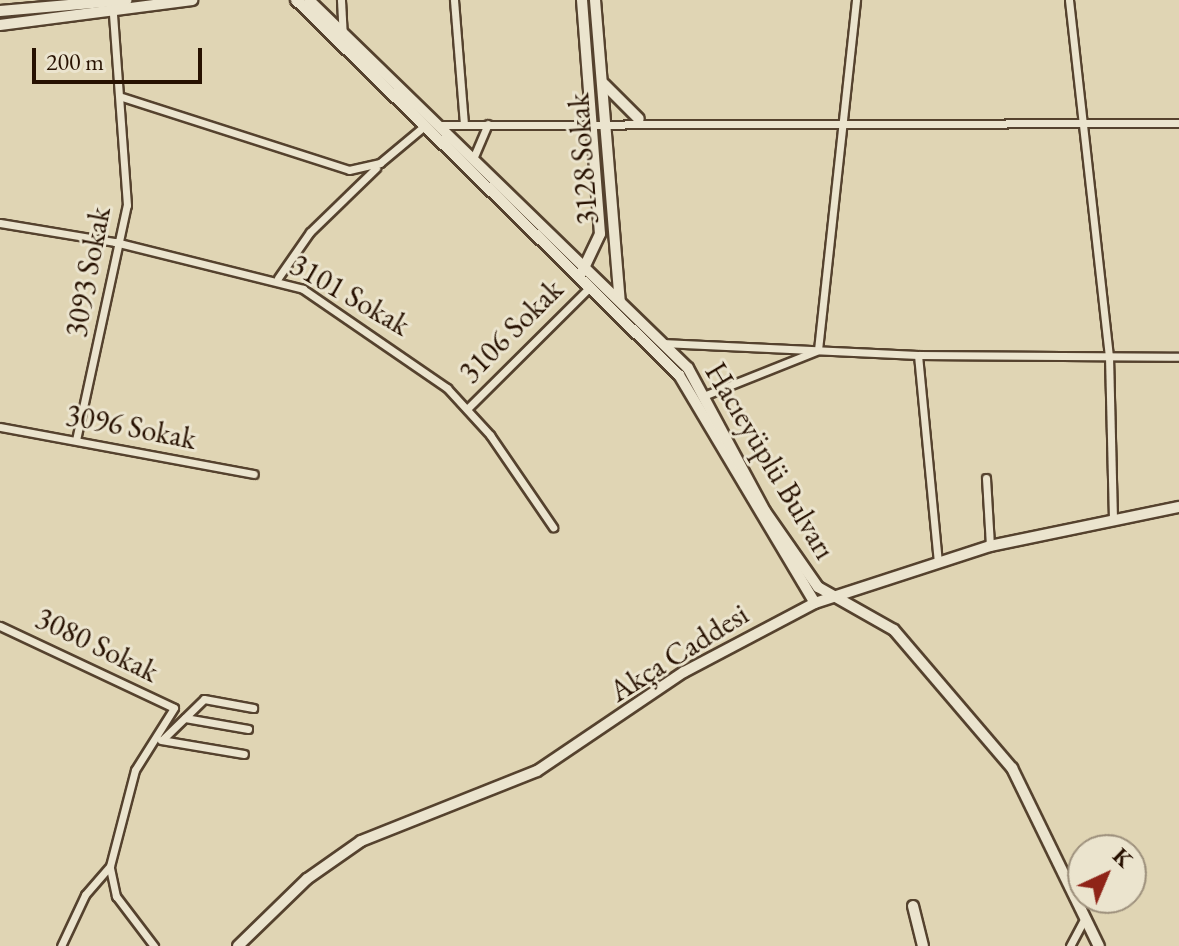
<!DOCTYPE html>
<html>
<head>
<meta charset="utf-8">
<style>
  body { margin:0 }
  #map { position:relative; width:1179px; height:946px; overflow:hidden; background:#e0d5b4; font-family:"EB Garamond",serif }
  div>[style] { position:absolute }
  [style*='--x'] { left:calc(var(--x)*1px); top:calc(var(--y)*1px); width:calc(var(--w)*1px); rotate:calc(var(--a)*1deg) }
  .roads { filter:drop-shadow(2px 0 #55422e) drop-shadow(-2px 0 #55422e) drop-shadow(0 2px #55422e) drop-shadow(0 -2px #55422e) }
  .street>* { height:7px; margin:-3.5px; padding:0 3.5px; transform-origin:3.5px; border-radius:3.5px; background:#ebe4ce }
  .secondary>* { height:10px; margin:-5px; padding:0 5px; transform-origin:5px; border-radius:5px; background:#ebe4ce }
  span { translate:-50% -50%; white-space:nowrap; text-align:center; line-height:1.15; -webkit-text-stroke:6px #ebe4ce; paint-order:stroke }
  .street-label { font-size:30px; color:#271101 }
  .north { position:absolute; left:1067px; top:834px; width:80px; height:80px; box-sizing:border-box; background:#ebe4ce; border:2px solid #9d907c; border-radius:50%; rotate:44deg; font-size:22px; font-weight:700; line-height:32px; text-align:center; color:#271101 }
  .north::after { content:''; display:block; margin:auto; width:28px; height:36px; background:#8f2418; clip-path:polygon(50% 0,100% 100%,50% 72%,0 100%) }
  .scale { position:absolute; left:32px; top:48px; width:170px; height:36px; box-sizing:border-box; border:4px solid #271101; border-top:0; padding-left:10px; font-size:24px; line-height:28px; white-space:nowrap; color:#271101; -webkit-text-stroke:6px #ebe4ce; paint-order:stroke }
</style>
</head>
<body>
<div id="map">
  <div class="roads">
    <div class="street">
      <i style="--x:341;--y:0;--w:33;--a:87"></i>
      <i style="--x:454;--y:0;--w:124;--a:85.4"></i>
      <i style="--x:1069;--y:0;--w:358;--a:83.6"></i>
      <i style="--x:1109;--y:356;--w:163;--a:88.6"></i>
      <i style="--x:122;--y:97;--w:238;--a:17.8"></i>
      <i style="--x:349;--y:170;--w:32;--a:-13"></i>
      <i style="--x:380;--y:163;--w:55;--a:-39.8"></i>
      <i style="--x:438;--y:125;--w:741;--a:-0.15"></i>
      <i style="--x:473;--y:159;--w:38;--a:-67"></i>
      <i style="--x:0;--y:223;--w:117;--a:9.4"></i>
      <i style="--x:115;--y:242;--w:194;--a:14"></i>
      <i style="--x:303;--y:289;--w:175;--a:34.5"></i>
      <i style="--x:447;--y:388;--w:64;--a:47.5"></i>
      <i style="--x:490;--y:435;--w:112;--a:55.6"></i>
      <i style="--x:278;--y:278;--w:56;--a:-55.2"></i>
      <i style="--x:310;--y:232;--w:92;--a:-44.1"></i>
      <i style="--x:662;--y:343;--w:256;--a:2.7"></i>
      <i style="--x:918;--y:355;--w:261;--a:0.4"></i>
      <i style="--x:818;--y:350;--w:352;--a:-83.8"></i>
      <i style="--x:918;--y:355;--w:207;--a:84.5"></i>
      <i style="--x:706;--y:395;--w:118;--a:-21.8"></i>
      <i style="--x:468;--y:408;--w:170;--a:-44.8"></i>
      <i style="--x:0;--y:427;--w:258;--a:10.5"></i>
      <i style="--x:76;--y:440;--w:240;--a:-77.8"></i>
      <i style="--x:127;--y:205;--w:191;--a:-94.2"></i>
      <i style="--x:986;--y:478;--w:68;--a:86.6"></i>
      <i style="--x:0;--y:626;--w:192;--a:25.2"></i>
      <i style="--x:174;--y:708;--w:73;--a:122.2"></i>
      <i style="--x:135;--y:770;--w:99;--a:104.6"></i>
      <i style="--x:110;--y:866;--w:38;--a:131"></i>
      <i style="--x:85;--y:895;--w:56;--a:115.2"></i>
      <i style="--x:185;--y:718;--w:64;--a:9.9"></i>
      <i style="--x:163;--y:739;--w:57;--a:-44.3"></i>
      <i style="--x:204;--y:699;--w:50;--a:10.4"></i>
      <i style="--x:161;--y:740;--w:84;--a:9.6"></i>
      <i style="--x:110;--y:868;--w:29;--a:78"></i>
      <i style="--x:116;--y:896;--w:63;--a:52.8"></i>
      <i style="--x:1070;--y:946;--w:30;--a:-62"></i>
    </div>
    <div class="secondary">
      <i style="--x:296;--y:0;--w:536;--a:44.4"></i>
      <i style="--x:679;--y:375;--w:265;--a:59.2"></i>
      <i style="--x:309;--y:0;--w:528;--a:44.16"></i>
      <i style="--x:688;--y:368;--w:162;--a:61.7"></i>
      <i style="--x:765;--y:511;--w:93;--a:55.1"></i>
      <i style="--x:818;--y:587;--w:87;--a:29.5"></i>
      <i style="--x:894;--y:630;--w:182;--a:49.5"></i>
      <i style="--x:1012;--y:768;--w:198;--a:64"></i>
      <i style="--x:595;--y:0;--w:302;--a:85.3"></i>
      <i style="--x:0;--y:11;--w:127;--a:-5"></i>
      <i style="--x:0;--y:25;--w:194;--a:-7.4"></i>
      <i style="--x:604;--y:84;--w:49;--a:45"></i>
      <i style="--x:582;--y:272;--w:42;--a:-64.7"></i>
      <i style="--x:600;--y:234;--w:235;--a:-94.4"></i>
      <i style="--x:913;--y:906;--w:41;--a:76"></i>
      <i style="--x:238;--y:946;--w:96;--a:-44.2"></i>
      <i style="--x:307;--y:879;--w:66;--a:-35.1"></i>
      <i style="--x:361;--y:841;--w:189;--a:-21.7"></i>
      <i style="--x:537;--y:771;--w:177;--a:-34"></i>
      <i style="--x:684;--y:672;--w:148;--a:-27.8"></i>
      <i style="--x:815;--y:603;--w:184;--a:-18"></i>
      <i style="--x:990;--y:546;--w:193;--a:-11.7"></i>
    </div>
  </div>
  <div class="street-label">
    <span style="left:583px;top:159px;rotate:-94deg">3128 Sokak</span>
    <span style="left:88px;top:272px;rotate:-79deg">3093 Sokak</span>
    <span style="left:350px;top:295px;rotate:30deg">3101 Sokak</span>
    <span style="left:511px;top:331px;rotate:-45deg">3106 Sokak</span>
    <span style="left:131px;top:427px;rotate:11deg">3096 Sokak</span>
    <span style="left:770px;top:461px;rotate:59deg">Hacıeyüplü Bulvarı</span>
    <span style="left:97px;top:645px;rotate:26deg">3080 Sokak</span>
    <span style="left:679px;top:653px;rotate:-32deg">Akça Caddesi</span>
  </div>
  <div class="north">K</div>
  <div class="scale">200 m</div>
</div>
</body>
</html>
